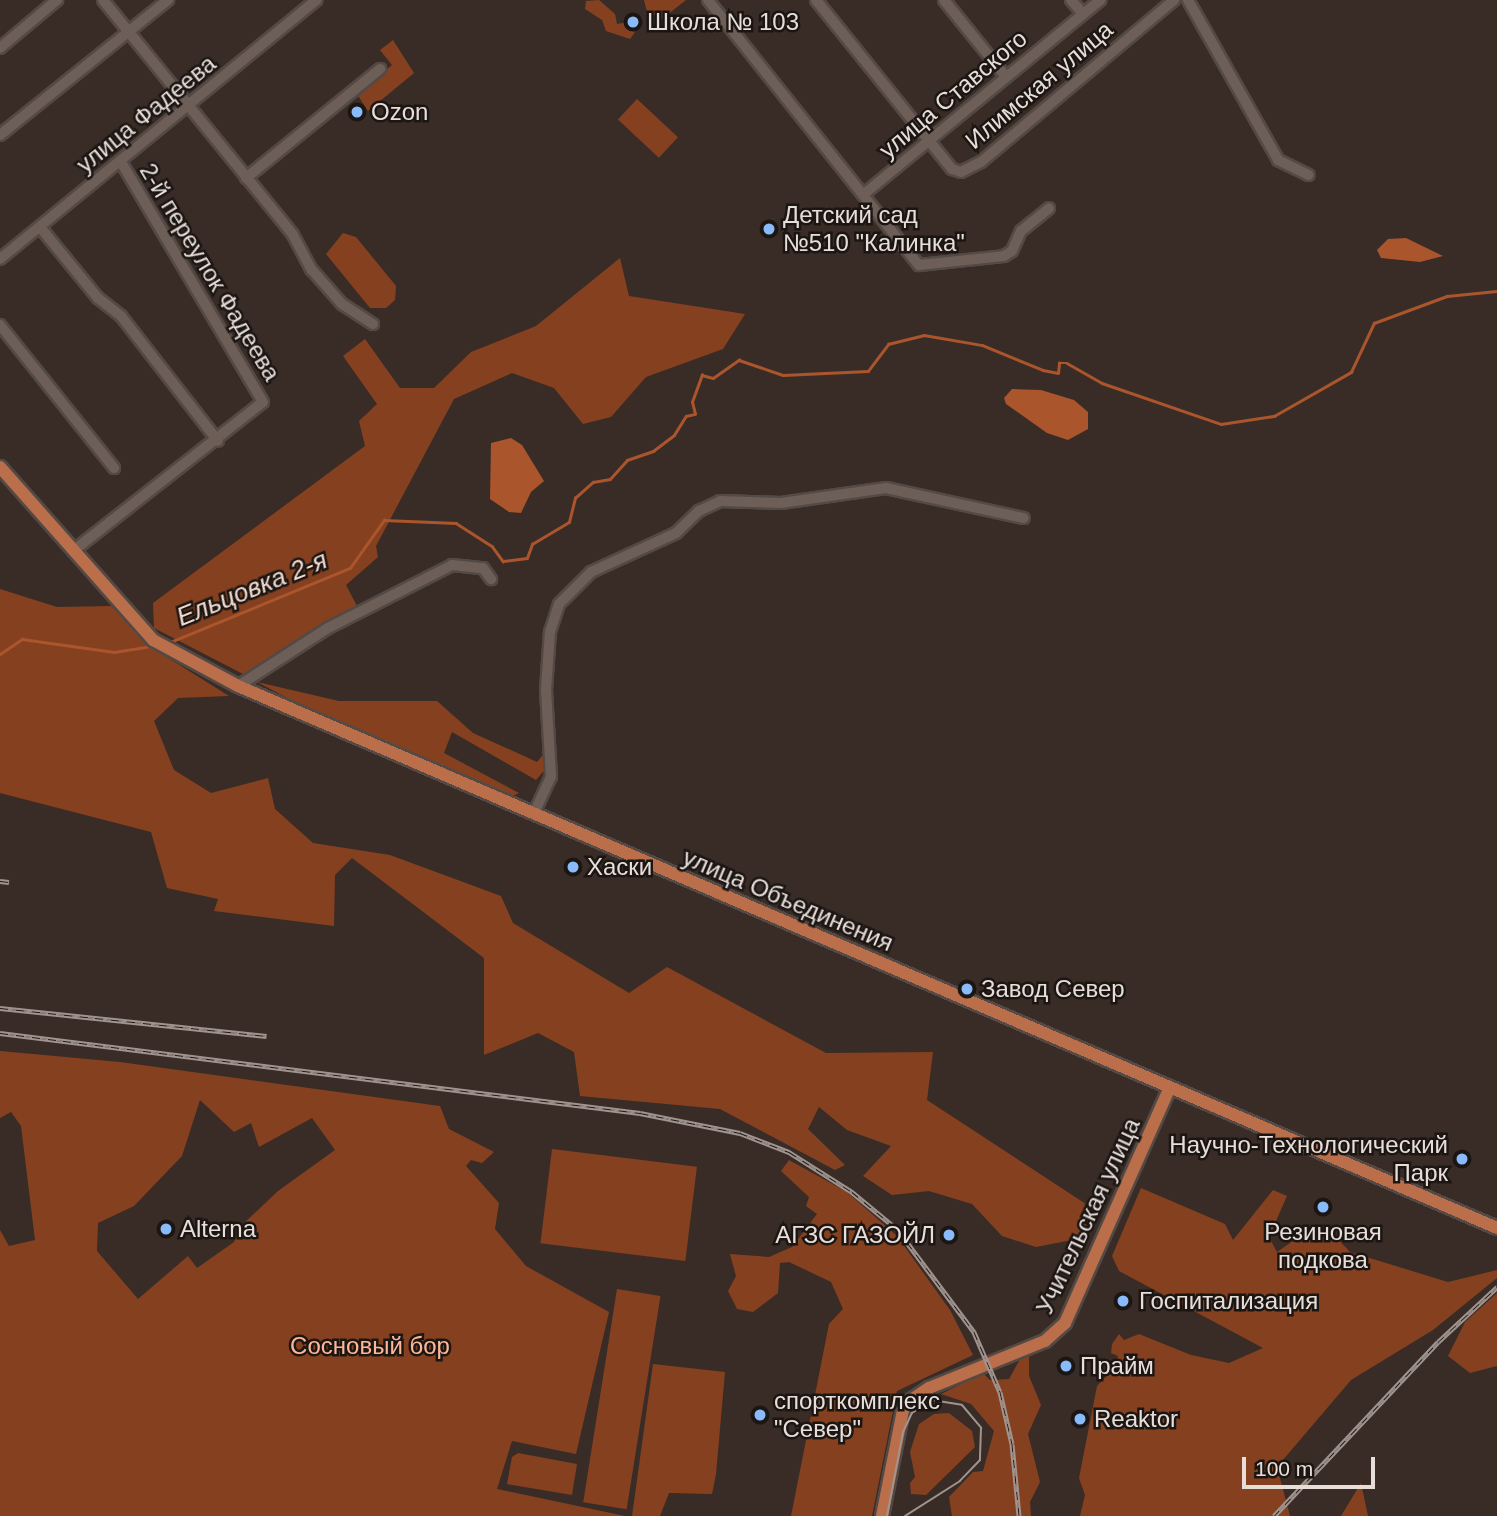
<!DOCTYPE html>
<html>
<head>
<meta charset="utf-8">
<style>
  body { margin:0 }
  #map { position:relative; width:1497px; height:1516px; overflow:hidden; background:#392c26; font-family:Helvetica,sans-serif }
  div>[style] { position:absolute }
  [style*='--x'] { left:calc(var(--x)*1px); top:calc(var(--y)*1px); width:calc(var(--w)*1px); rotate:calc(var(--a)*1deg) }
  .green>* { inset:0; background:#854020; transform-origin:0 0 }
  .water>* { inset:0; background:#aa552c }
  .stream>* { height:2.5px; margin:-1.25px; padding:0 1.25px; transform-origin:1.25px; border-radius:1.25px; background:#aa552c }
  .roads { filter:drop-shadow(2px 0 #544944) drop-shadow(-2px 0 #544944) drop-shadow(0 2px #544944) drop-shadow(0 -2px #544944) }
  .minor>* { height:10px; margin:-5px; padding:0 5px; transform-origin:5px; border-radius:5px; background:#6d5e57 }
  .major>* { height:12px; margin:-6px; padding:0 6px; transform-origin:6px; border-radius:6px; background:#ba6e49 }
  .tram>* { height:2px; margin:-1px; padding:0 1px; transform-origin:1px; border-radius:1px; background:#9f948f }
  .rail>* { height:5px; margin-top:-2.5px; transform-origin:0; background:repeating-linear-gradient(90deg,#1c1613 0 8px,#9f948f 0 16px); box-sizing:border-box; border-block:2px solid #9f948f }
  .dots>* { width:19px; height:19px; translate:-50% -50%; box-sizing:border-box; border:4px solid #1c1613; border-radius:50% }
  span { translate:-50% -50%; white-space:nowrap; text-align:center; line-height:1.15; -webkit-text-stroke:5px #1c1613; paint-order:stroke }
  .poi-label { font-size:24px; color:#e7deda }
  .left { translate:0 -50%; text-align:left }
  .right { translate:-100% -50%; text-align:right }
  .street-label { font-size:24px; color:#e7deda }
  .park-label { font-size:24px; color:#fdb697 }
  .water-label { font-size:26px; color:#f1d9ce; font-style:italic }
  .scale { position:absolute; left:1242px; top:1457px; width:133px; height:32px; box-sizing:border-box; border:4px solid #e7deda; border-top:0; padding-left:9px; font-size:21px; line-height:24px; white-space:nowrap; color:#e7deda; -webkit-text-stroke:5px #1c1613; paint-order:stroke }
</style>
</head>
<body>
<div id="map">
  <div class="green">
    <i style="clip-path:polygon(599px 0,615px 14px,617px 24px,628px 22px,635px 32px,630px 39px,606px 31px,602px 20px,585px 9px,586px 1px)"></i>
    <i style="clip-path:polygon(644px 0,686px 0,662px 19px,647px 12px)"></i>
    <i style="clip-path:polygon(393px 40px,414px 73px,368px 111px,357px 94px,392px 65px,380px 50px)"></i>
    <i style="left:637px;top:99px;width:56px;height:28px;rotate:43deg"></i>
    <i style="clip-path:polygon(343px 233px,356px 237px,396px 286px,395px 300px,386px 308px,370px 308px,326px 254px)"></i>
    <i style="clip-path:polygon(620px 258px,629px 296px,745px 314px,723px 349px,646px 377px,611px 417px,583px 424px,554px 388px,512px 373px,454px 399px,376px 546px,378px 557px,346px 585px,357px 606px,243px 674px,154px 628px,153px 603px,365px 446px,359px 421px,377px 404px,343px 356px,365px 339px,400px 388px,434px 388px,471px 352px,536px 326px)"></i>
    <i style="clip-path:polygon(0 589px,57px 607px,111px 606px,162px 654px,229px 696px,178px 698px,154px 721px,174px 770px,211px 793px,268px 778px,275px 809px,313px 843px,390px 855px,501px 896px,513px 923px,629px 993px,667px 967px,826px 1053px,933px 1052px,927px 1100px,1092px 1208px,1082px 1238px,1036px 1247px,1002px 1236px,972px 1204px,929px 1191px,892px 1195px,863px 1176px,891px 1146px,847px 1130px,819px 1107px,808px 1129px,845px 1165px,835px 1170px,720px 1109px,580px 1096px,574px 1052px,538px 1033px,484px 1055px,484px 958px,352px 858px,335px 875px,334px 926px,214px 911px,218px 899px,167px 888px,151px 832px,0 793px)"></i>
    <i style="clip-path:polygon(257px 682px,339px 701px,437px 701px,473px 733px,537px 762px,547px 750px,547px 767px,536px 780px,452px 732px,444px 753px,519px 793px,511px 797px,333px 722px)"></i>
    <i style="clip-path:polygon(evenodd,0 1051px,120px 1062px,440px 1106px,449px 1129px,494px 1152px,482px 1163px,471px 1160px,466px 1166px,499px 1203px,495px 1229px,526px 1266px,609px 1312px,576px 1454px,512px 1441px,497px 1489px,625px 1516px,0 1516px,0 1230px,9px 1246px,35px 1240px,21px 1126px,11px 1112px,0 1118px,0 1051px,200px 1100px,234px 1132px,251px 1123px,259px 1147px,312px 1118px,335px 1150px,278px 1191px,241px 1226px,234px 1242px,197px 1268px,188px 1256px,138px 1299px,97px 1251px,98px 1223px,134px 1206px,182px 1156px,200px 1100px)"></i>
    <i style="left:552px;top:1149px;width:146px;height:95px;rotate:7deg"></i>
    <i style="clip-path:polygon(789px 1160px,847px 1192px,897px 1236px,950px 1310px,973px 1355px,897px 1391px,872px 1516px,791px 1516px,829px 1324px,843px 1309px,831px 1282px,789px 1262px,780px 1263px,778px 1293px,753px 1312px,737px 1309px,728px 1291px,736px 1276px,730px 1254px,769px 1257px,792px 1247px,817px 1214px,806px 1206px,809px 1197px,781px 1171px)"></i>
    <i style="clip-path:polygon(1141px 1188px,1225px 1224px,1233px 1240px,1273px 1190px,1287px 1196px,1269px 1237px,1277px 1252px,1297px 1238px,1335px 1236px,1350px 1252px,1448px 1282px,1497px 1270px,1497px 1278px,1433px 1330px,1351px 1380px,1277px 1467px,1290px 1516px,1080px 1516px,1085px 1495px,1079px 1478px,1097px 1386px,1115px 1367px,1118px 1356px,1111px 1353px,1112px 1344px,1119px 1334px,1124px 1340px,1139px 1334px,1191px 1355px,1229px 1363px,1263px 1348px,1119px 1271px,1112px 1256px)"></i>
    <i style="left:617px;top:1289px;width:44px;height:216px;rotate:9deg"></i>
    <i style="clip-path:polygon(1497px 1293px,1497px 1366px,1470px 1373px,1448px 1356px,1465px 1322px)"></i>
    <i style="clip-path:polygon(1024px 1352px,1029px 1352px,1029px 1376px,1041px 1405px,1028px 1434px,1040px 1482px,1030px 1502px,1031px 1516px,952px 1516px,949px 1497px,973px 1472px,983px 1471px,994px 1431px,971px 1404px,941px 1394px,983px 1373px,990px 1380px,1009px 1379px)"></i>
    <i style="clip-path:polygon(653px 1364px,725px 1372px,716px 1474px,712px 1494px,669px 1493px,660px 1516px,632px 1516px)"></i>
    <i style="clip-path:polygon(949px 1413px,972px 1431px,975px 1447px,926px 1495px,911px 1494px,910px 1483px,915px 1477px,910px 1452px,919px 1424px,934px 1414px)"></i>
    <i style="clip-path:polygon(518px 1453px,577px 1464px,572px 1495px,507px 1484px,512px 1457px)"></i>
    <i style="clip-path:polygon(1361px 1483px,1368px 1516px,1341px 1516px)"></i>
  </div>
  <div class="water">
    <i style="clip-path:polygon(1406px 238px,1443px 256px,1420px 262px,1381px 258px,1377px 250px,1388px 239px)"></i>
    <i style="clip-path:polygon(1012px 389px,1041px 390px,1074px 400px,1088px 412px,1088px 429px,1068px 440px,1047px 433px,1006px 404px,1004px 398px)"></i>
    <i style="clip-path:polygon(511px 438px,522px 445px,544px 481px,531px 492px,521px 513px,509px 512px,490px 499px,491px 443px)"></i>
  </div>
  <div class="stream">
    <i style="--x:168;--y:643;--w:197;--a:-22.4"></i>
    <i style="--x:350;--y:568;--w:59;--a:-54.7"></i>
    <i style="--x:384;--y:520;--w:72;--a:2.4"></i>
    <i style="--x:456;--y:523;--w:43;--a:32.6"></i>
    <i style="--x:492;--y:546;--w:19;--a:54"></i>
    <i style="--x:503;--y:561;--w:24;--a:-7"></i>
    <i style="--x:527;--y:558;--w:15;--a:-70"></i>
    <i style="--x:532;--y:544;--w:43;--a:-30.7"></i>
    <i style="--x:569;--y:522;--w:25;--a:-76"></i>
    <i style="--x:575;--y:498;--w:24;--a:-42"></i>
    <i style="--x:593;--y:482;--w:17;--a:-10"></i>
    <i style="--x:610;--y:479;--w:25;--a:-48"></i>
    <i style="--x:627;--y:460;--w:28;--a:-19"></i>
    <i style="--x:653;--y:451;--w:26;--a:-37"></i>
    <i style="--x:674;--y:435;--w:22;--a:-58"></i>
    <i style="--x:686;--y:416;--w:9;--a:-13"></i>
    <i style="--x:695;--y:414;--w:12;--a:-104"></i>
    <i style="--x:692;--y:402;--w:29;--a:-70"></i>
    <i style="--x:702;--y:375;--w:11;--a:15"></i>
    <i style="--x:713;--y:378;--w:32;--a:-35"></i>
    <i style="--x:739;--y:360;--w:46;--a:18.8"></i>
    <i style="--x:783;--y:375;--w:85;--a:-2.7"></i>
    <i style="--x:868;--y:371;--w:34;--a:-53"></i>
    <i style="--x:888;--y:344;--w:37;--a:-14"></i>
    <i style="--x:924;--y:335;--w:59;--a:9.8"></i>
    <i style="--x:982;--y:345;--w:66;--a:22.3"></i>
    <i style="--x:1043;--y:370;--w:15;--a:11"></i>
    <i style="--x:1058;--y:373;--w:10;--a:-84"></i>
    <i style="--x:1059;--y:363;--w:8;--a:0"></i>
    <i style="--x:1067;--y:363;--w:40;--a:29.7"></i>
    <i style="--x:1102;--y:383;--w:126;--a:19"></i>
    <i style="--x:1221;--y:424;--w:54;--a:-8.6"></i>
    <i style="--x:1274;--y:416;--w:89;--a:-29.7"></i>
    <i style="--x:1351;--y:372;--w:54;--a:-64.9"></i>
    <i style="--x:1374;--y:323;--w:78;--a:-20.3"></i>
    <i style="--x:1447;--y:296;--w:50;--a:-5.7"></i>
    <i style="--x:0;--y:654;--w:27;--a:-34"></i>
    <i style="--x:22;--y:639;--w:93;--a:8"></i>
    <i style="--x:114;--y:652;--w:37;--a:-9"></i>
  </div>
  <div class="roads">
    <div class="minor">
      <i style="--x:103;--y:0;--w:302;--a:51"></i>
      <i style="--x:293;--y:235;--w:40;--a:62"></i>
      <i style="--x:312;--y:270;--w:45;--a:48.6"></i>
      <i style="--x:342;--y:304;--w:37;--a:33"></i>
      <i style="--x:708;--y:0;--w:339;--a:51.5"></i>
      <i style="--x:919;--y:265;--w:85;--a:-6"></i>
      <i style="--x:1004;--y:256;--w:9;--a:-32"></i>
      <i style="--x:1012;--y:251;--w:22;--a:-66"></i>
      <i style="--x:1021;--y:231;--w:36;--a:-39"></i>
      <i style="--x:816;--y:0;--w:217;--a:51.2"></i>
      <i style="--x:952;--y:169;--w:9;--a:18"></i>
      <i style="--x:961;--y:172;--w:22;--a:-27"></i>
      <i style="--x:981;--y:162;--w:252;--a:-40"></i>
      <i style="--x:944;--y:0;--w:99;--a:51.2"></i>
      <i style="--x:1071;--y:0;--w:18;--a:49"></i>
      <i style="--x:1188;--y:0;--w:184;--a:60.6"></i>
      <i style="--x:1278;--y:160;--w:34;--a:26"></i>
      <i style="--x:0;--y:48;--w:75;--a:-40.1"></i>
      <i style="--x:0;--y:135;--w:216;--a:-38.8"></i>
      <i style="--x:246;--y:178;--w:173;--a:-39.1"></i>
      <i style="--x:864;--y:194;--w:306;--a:-39.4"></i>
      <i style="--x:40;--y:227;--w:92;--a:50.8"></i>
      <i style="--x:98;--y:298;--w:29;--a:38"></i>
      <i style="--x:121;--y:316;--w:158;--a:52.2"></i>
      <i style="--x:0;--y:259;--w:409;--a:-39.3"></i>
      <i style="--x:0;--y:325;--w:183;--a:51.4"></i>
      <i style="--x:73;--y:551;--w:241;--a:-38.1"></i>
      <i style="--x:263;--y:402;--w:279;--a:-120.6"></i>
      <i style="--x:238;--y:686;--w:107;--a:-32.8"></i>
      <i style="--x:328;--y:628;--w:139;--a:-26.9"></i>
      <i style="--x:452;--y:565;--w:31;--a:6"></i>
      <i style="--x:483;--y:568;--w:14;--a:54"></i>
      <i style="--x:534;--y:813;--w:40;--a:-65"></i>
      <i style="--x:551;--y:777;--w:87;--a:-93.3"></i>
      <i style="--x:546;--y:690;--w:58;--a:-86.1"></i>
      <i style="--x:550;--y:632;--w:29;--a:-72"></i>
      <i style="--x:559;--y:604;--w:45;--a:-45"></i>
      <i style="--x:591;--y:572;--w:94;--a:-24.6"></i>
      <i style="--x:676;--y:533;--w:32;--a:-44"></i>
      <i style="--x:699;--y:511;--w:23;--a:-25"></i>
      <i style="--x:720;--y:501;--w:61;--a:1.9"></i>
      <i style="--x:781;--y:503;--w:106;--a:-8.1"></i>
      <i style="--x:886;--y:488;--w:141;--a:12.3"></i>
    </div>
    <div class="major">
      <i style="--x:0;--y:467;--w:231;--a:48.5"></i>
      <i style="--x:153;--y:640;--w:97;--a:28.4"></i>
      <i style="--x:238;--y:686;--w:1371;--a:23.29"></i>
      <i style="--x:882;--y:1516;--w:108;--a:-78.8"></i>
      <i style="--x:903;--y:1410;--w:13;--a:-51"></i>
      <i style="--x:911;--y:1400;--w:22;--a:-34"></i>
      <i style="--x:929;--y:1388;--w:125;--a:-22.1"></i>
      <i style="--x:1045;--y:1341;--w:27;--a:-42"></i>
      <i style="--x:1065;--y:1323;--w:256;--a:-66"></i>
    </div>
  </div>
  <div class="tram">
    <i style="--x:887;--y:1516;--w:86;--a:-79.2"></i>
    <i style="--x:903;--y:1432;--w:21;--a:-65"></i>
    <i style="--x:912;--y:1413;--w:24;--a:-33"></i>
    <i style="--x:932;--y:1400;--w:30;--a:9"></i>
    <i style="--x:962;--y:1405;--w:30;--a:50"></i>
    <i style="--x:981;--y:1428;--w:32;--a:92"></i>
    <i style="--x:980;--y:1460;--w:29;--a:134"></i>
    <i style="--x:960;--y:1481;--w:65;--a:147.5"></i>
  </div>
  <div class="rail">
    <i style="--x:0;--y:881;--w:9;--a:6"></i>
    <i style="--x:0;--y:1008;--w:268;--a:6"></i>
    <i style="--x:0;--y:1033;--w:645;--a:7.13"></i>
    <i style="--x:640;--y:1113;--w:102;--a:11.3"></i>
    <i style="--x:740;--y:1133;--w:53;--a:21.2"></i>
    <i style="--x:789;--y:1152;--w:75;--a:32.4"></i>
    <i style="--x:852;--y:1192;--w:58;--a:39.4"></i>
    <i style="--x:897;--y:1229;--w:129;--a:53.2"></i>
    <i style="--x:974;--y:1332;--w:65;--a:66.6"></i>
    <i style="--x:1000;--y:1392;--w:53;--a:77"></i>
    <i style="--x:1012;--y:1444;--w:72;--a:84.4"></i>
    <i style="--x:1274;--y:1516;--w:239;--a:-46.7"></i>
    <i style="--x:1438;--y:1342;--w:81;--a:-43"></i>
  </div>
  <div class="dots">
    <i style="left:633px;top:22px;background:#89bafc"></i>
    <i style="left:357px;top:112px;background:#89bafc"></i>
    <i style="left:769px;top:229px;background:#89bafc"></i>
    <i style="left:573px;top:867px;background:#89bafc"></i>
    <i style="left:967px;top:989px;background:#89bafc"></i>
    <i style="left:1462px;top:1159px;background:#89bafc"></i>
    <i style="left:1323px;top:1207px;background:#89bafc"></i>
    <i style="left:166px;top:1229px;background:#89bafc"></i>
    <i style="left:949px;top:1235px;background:#89bafc"></i>
    <i style="left:1123px;top:1301px;background:#89bafc"></i>
    <i style="left:1066px;top:1366px;background:#89bafc"></i>
    <i style="left:760px;top:1415px;background:#89bafc"></i>
    <i style="left:1080px;top:1419px;background:#89bafc"></i>
  </div>
  <div class="poi-label">
    <span class="left" style="left:647px;top:22px">Школа № 103</span>
    <span class="left" style="left:371px;top:112px">Ozon</span>
    <span class="left" style="left:783px;top:229px">Детский сад<br>№510 "Калинка"</span>
    <span class="left" style="left:587px;top:867px">Хаски</span>
    <span class="left" style="left:981px;top:989px">Завод Север</span>
    <span class="right" style="left:1448px;top:1159px">Научно-Технологический<br>Парк</span>
    <span class="left" style="left:180px;top:1229px">Alterna</span>
    <span style="left:1323px;top:1246px">Резиновая<br>подкова</span>
    <span class="right" style="left:935px;top:1235px">АГЗС ГАЗОЙЛ</span>
    <span class="left" style="left:1139px;top:1301px">Госпитализация</span>
    <span class="left" style="left:1080px;top:1366px">Прайм</span>
    <span class="left" style="left:774px;top:1415px">спорткомплекс<br>"Север"</span>
    <span class="left" style="left:1094px;top:1419px">Reaktor</span>
  </div>
  <div class="street-label">
    <span style="left:1039px;top:85px;rotate:-40deg">Илимская улица</span>
    <span style="left:953px;top:94px;rotate:-40deg">улица Ставского</span>
    <span style="left:146px;top:114px;rotate:-39deg">улица Фадеева</span>
    <span style="left:210px;top:272px;rotate:59deg">2-й переулок Фадеева</span>
    <span style="left:788px;top:900px;rotate:23deg">улица Объединения</span>
    <span style="left:1088px;top:1216px;rotate:-65deg">Учительская улица</span>
  </div>
  <div class="park-label">
    <span style="left:370px;top:1346px">Сосновый бор</span>
  </div>
  <div class="water-label">
    <span style="left:252px;top:589px;rotate:-22deg">Ельцовка 2-я</span>
  </div>
  <div class="scale">100 m</div>
</div>
</body>
</html>
